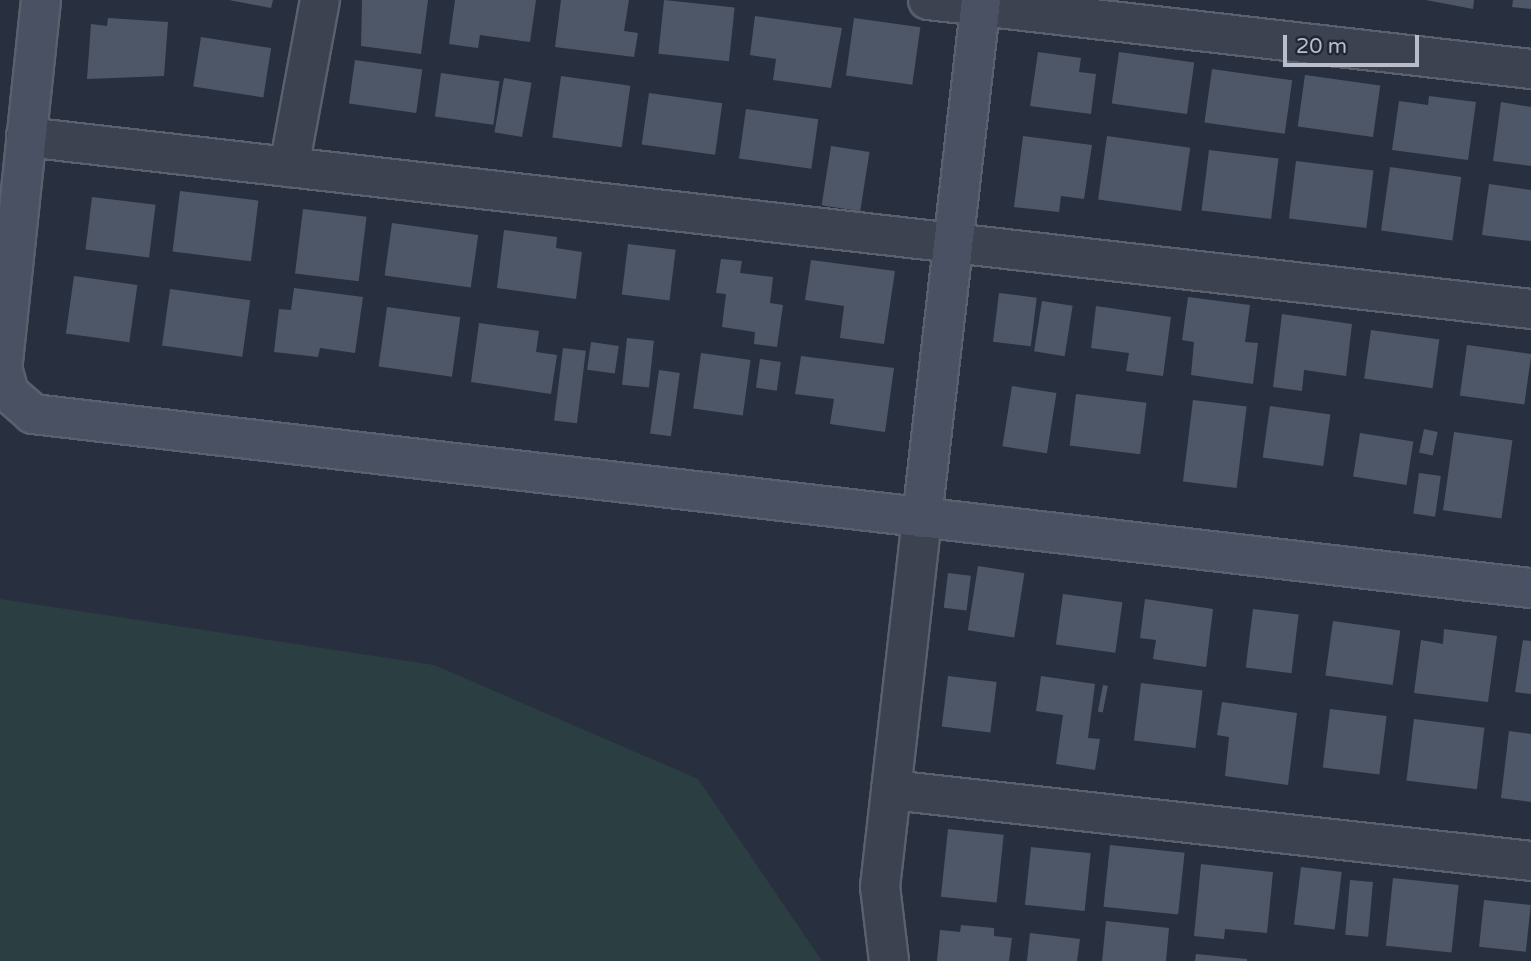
<!DOCTYPE html>
<html>
<head>
<meta charset="utf-8">
<style>
  body { margin:0 }
  #map { position:relative; width:1531px; height:961px; overflow:hidden; background:#28303f; font-family:"Varela Round",sans-serif }
  div>[style] { position:absolute }
  [style*='--x'] { left:calc(var(--x)*1px); top:calc(var(--y)*1px); width:calc(var(--w)*1px); rotate:calc(var(--a)*1deg) }
  .green>* { inset:0; background:#2b3e42 }
  .building>* { inset:0; background:#4e5768; transform-origin:0 0 }
  .roads { filter:drop-shadow(2px 0 #5a606d) drop-shadow(-2px 0 #5a606d) drop-shadow(0 2px #5a606d) drop-shadow(0 -2px #5a606d) }
  .street>* { height:38px; margin:-19px; padding:0 19px; transform-origin:19px; border-radius:19px; background:#3c4250 }
  .secondary>* { height:38px; margin:-19px; padding:0 19px; transform-origin:19px; border-radius:19px; background:#4a5162 }
  span { translate:-50% -50%; white-space:nowrap; text-align:center; line-height:1.15; -webkit-text-stroke:7px #212735; paint-order:stroke }
  .scale { position:absolute; left:1283px; top:35px; width:136px; height:32px; box-sizing:border-box; border:4px solid #b9beca; border-top:0; padding-left:9px; font-size:21px; line-height:24px; white-space:nowrap; color:#b9beca; -webkit-text-stroke:5px #212735; paint-order:stroke }
</style>
</head>
<body>
<div id="map">
  <div class="green">
    <i style="clip-path:polygon(0 599px,434px 665px,698px 779px,822px 961px,0 961px)"></i>
  </div>
  <div class="building">
    <i style="clip-path:polygon(229px 0,273px 0,271px 8px)"></i>
    <i style="clip-path:polygon(428px 0,421px 54px,361px 46px,362px 0)"></i>
    <i style="clip-path:polygon(455px 0,536px 0,530px 42px,480px 35px,478px 48px,449px 44px)"></i>
    <i style="clip-path:polygon(561px 0,629px 0,624px 31px,638px 33px,634px 57px,555px 47px)"></i>
    <i style="left:664px;top:0;width:71px;height:54px;rotate:6deg"></i>
    <i style="clip-path:polygon(1426px 0,1474px 0,1473px 9px)"></i>
    <i style="clip-path:polygon(1513px 0,1531px 0,1531px 9px,1512px 7px)"></i>
    <i style="clip-path:polygon(755px 16px,842px 28px,831px 88px,773px 80px,776px 59px,750px 55px)"></i>
    <i style="clip-path:polygon(108px 18px,168px 22px,164px 76px,87px 79px,91px 24px,107px 26px)"></i>
    <i style="left:854px;top:18px;width:67px;height:58px;rotate:8deg"></i>
    <i style="left:201px;top:37px;width:71px;height:50px;rotate:9deg"></i>
    <i style="clip-path:polygon(1038px 52px,1081px 58px,1079px 72px,1096px 74px,1091px 114px,1030px 106px)"></i>
    <i style="left:1119px;top:52px;width:76px;height:52px;rotate:8deg"></i>
    <i style="left:355px;top:60px;width:68px;height:44px;rotate:8deg"></i>
    <i style="left:1212px;top:69px;width:81px;height:54px;rotate:8deg"></i>
    <i style="left:441px;top:73px;width:59px;height:44px;rotate:8deg"></i>
    <i style="left:1305px;top:75px;width:76px;height:52px;rotate:8deg"></i>
    <i style="left:561px;top:76px;width:70px;height:62px;rotate:8deg"></i>
    <i style="left:504px;top:78px;width:28px;height:55px;rotate:10deg"></i>
    <i style="left:649px;top:93px;width:74px;height:52px;rotate:8deg"></i>
    <i style="clip-path:polygon(1429px 96px,1476px 102px,1468px 160px,1392px 150px,1399px 101px,1428px 105px)"></i>
    <i style="clip-path:polygon(1501px 102px,1531px 107px,1531px 166px,1493px 161px)"></i>
    <i style="left:746px;top:109px;width:73px;height:50px;rotate:8deg"></i>
    <i style="clip-path:polygon(1023px 136px,1092px 145px,1084px 199px,1061px 196px,1059px 212px,1014px 207px)"></i>
    <i style="left:1107px;top:136px;width:84px;height:64px;rotate:8deg"></i>
    <i style="left:831px;top:146px;width:39px;height:60px;rotate:9deg"></i>
    <i style="left:1209px;top:150px;width:70px;height:61px;rotate:7deg"></i>
    <i style="left:1296px;top:161px;width:78px;height:58px;rotate:7deg"></i>
    <i style="left:1390px;top:167px;width:72px;height:64px;rotate:8deg"></i>
    <i style="clip-path:polygon(1489px 184px,1531px 190px,1531px 241px,1482px 235px)"></i>
    <i style="left:180px;top:191px;width:79px;height:61px;rotate:7deg"></i>
    <i style="left:92px;top:197px;width:64px;height:53px;rotate:7deg"></i>
    <i style="left:303px;top:209px;width:64px;height:65px;rotate:7deg"></i>
    <i style="left:392px;top:223px;width:87px;height:53px;rotate:8deg"></i>
    <i style="clip-path:polygon(504px 230px,557px 237px,556px 248px,582px 252px,576px 299px,497px 288px)"></i>
    <i style="left:628px;top:244px;width:48px;height:51px;rotate:7deg"></i>
    <i style="clip-path:polygon(721px 259px,742px 261px,740px 273px,773px 277px,770px 303px,783px 305px,777px 347px,754px 344px,755px 332px,722px 327px,726px 294px,716px 293px)"></i>
    <i style="clip-path:polygon(811px 260px,895px 271px,884px 344px,840px 338px,844px 306px,805px 300px)"></i>
    <i style="left:74px;top:276px;width:64px;height:58px;rotate:8deg"></i>
    <i style="clip-path:polygon(294px 288px,363px 297px,355px 353px,320px 348px,318px 357px,274px 352px,279px 309px,291px 310px)"></i>
    <i style="left:170px;top:289px;width:81px;height:57px;rotate:8deg"></i>
    <i style="left:999px;top:293px;width:38px;height:49px;rotate:7deg"></i>
    <i style="clip-path:polygon(1188px 297px,1250px 305px,1245px 342px,1258px 343px,1253px 384px,1191px 375px,1194px 342px,1182px 340px)"></i>
    <i style="left:1042px;top:301px;width:31px;height:51px;rotate:9deg"></i>
    <i style="clip-path:polygon(1096px 306px,1171px 317px,1163px 376px,1126px 371px,1129px 353px,1091px 348px)"></i>
    <i style="left:387px;top:307px;width:74px;height:60px;rotate:8deg"></i>
    <i style="clip-path:polygon(1282px 314px,1352px 324px,1346px 376px,1304px 370px,1302px 391px,1273px 387px)"></i>
    <i style="clip-path:polygon(479px 323px,539px 331px,536px 352px,557px 355px,551px 394px,471px 382px)"></i>
    <i style="left:1371px;top:330px;width:69px;height:49px;rotate:8deg"></i>
    <i style="left:627px;top:338px;width:27px;height:47px;rotate:6deg"></i>
    <i style="left:591px;top:342px;width:28px;height:28px;rotate:8deg"></i>
    <i style="left:1467px;top:345px;width:65px;height:51px;rotate:8deg"></i>
    <i style="left:563px;top:348px;width:23px;height:73px;rotate:7deg"></i>
    <i style="left:701px;top:353px;width:50px;height:56px;rotate:8deg"></i>
    <i style="clip-path:polygon(801px 356px,894px 368px,885px 432px,830px 424px,834px 399px,795px 394px)"></i>
    <i style="left:760px;top:359px;width:21px;height:29px;rotate:8deg"></i>
    <i style="left:659px;top:370px;width:21px;height:64px;rotate:8deg"></i>
    <i style="left:1012px;top:386px;width:45px;height:61px;rotate:9deg"></i>
    <i style="left:1076px;top:394px;width:71px;height:52px;rotate:7deg"></i>
    <i style="left:1193px;top:400px;width:54px;height:82px;rotate:7deg"></i>
    <i style="left:1270px;top:406px;width:61px;height:52px;rotate:8deg"></i>
    <i style="left:1424px;top:429px;width:14px;height:24px;rotate:12deg"></i>
    <i style="left:1454px;top:432px;width:59px;height:79px;rotate:8deg"></i>
    <i style="left:1360px;top:433px;width:54px;height:44px;rotate:9deg"></i>
    <i style="left:1419px;top:473px;width:22px;height:41px;rotate:8deg"></i>
    <i style="left:978px;top:566px;width:47px;height:65px;rotate:9deg"></i>
    <i style="left:948px;top:573px;width:23px;height:35px;rotate:7deg"></i>
    <i style="left:1063px;top:594px;width:60px;height:51px;rotate:8deg"></i>
    <i style="clip-path:polygon(1145px 599px,1213px 609px,1206px 667px,1153px 659px,1156px 640px,1140px 638px)"></i>
    <i style="left:1253px;top:609px;width:46px;height:59px;rotate:7deg"></i>
    <i style="left:1333px;top:621px;width:68px;height:55px;rotate:8deg"></i>
    <i style="clip-path:polygon(1444px 629px,1497px 636px,1488px 702px,1414px 693px,1421px 640px,1443px 644px)"></i>
    <i style="clip-path:polygon(1523px 640px,1531px 641px,1531px 694px,1515px 692px)"></i>
    <i style="left:948px;top:676px;width:49px;height:51px;rotate:7deg"></i>
    <i style="clip-path:polygon(1041px 676px,1095px 684px,1088px 738px,1100px 739px,1095px 770px,1056px 764px,1063px 715px,1036px 711px)"></i>
    <i style="left:1141px;top:683px;width:62px;height:58px;rotate:7deg"></i>
    <i style="left:1103px;top:685px;width:5px;height:27px;rotate:11deg"></i>
    <i style="clip-path:polygon(1222px 702px,1297px 713px,1288px 785px,1225px 776px,1229px 737px,1217px 735px)"></i>
    <i style="left:1330px;top:709px;width:57px;height:59px;rotate:7deg"></i>
    <i style="left:1414px;top:719px;width:71px;height:62px;rotate:7deg"></i>
    <i style="clip-path:polygon(1509px 731px,1531px 734px,1531px 802px,1501px 798px)"></i>
    <i style="left:948px;top:829px;width:56px;height:68px;rotate:6deg"></i>
    <i style="left:1110px;top:845px;width:75px;height:62px;rotate:6deg"></i>
    <i style="left:1031px;top:847px;width:60px;height:58px;rotate:6deg"></i>
    <i style="clip-path:polygon(1201px 864px,1273px 872px,1267px 933px,1225px 929px,1224px 939px,1194px 936px)"></i>
    <i style="left:1301px;top:867px;width:41px;height:58px;rotate:7deg"></i>
    <i style="left:1393px;top:878px;width:66px;height:68px;rotate:6deg"></i>
    <i style="left:1350px;top:880px;width:23px;height:55px;rotate:5deg"></i>
    <i style="left:1484px;top:900px;width:47px;height:47px;rotate:6deg"></i>
    <i style="clip-path:polygon(1106px 921px,1169px 928px,1166px 961px,1102px 961px)"></i>
    <i style="clip-path:polygon(961px 925px,994px 928px,994px 936px,1012px 938px,1009px 961px,937px 961px,940px 930px,960px 932px)"></i>
    <i style="clip-path:polygon(1030px 933px,1080px 939px,1077px 961px,1027px 961px)"></i>
    <i style="clip-path:polygon(1196px 954px,1247px 959px,1247px 961px,1195px 961px)"></i>
  </div>
  <div class="roads">
    <div class="street">
      <i style="--x:928;--y:0;--w:607;--a:6.53"></i>
      <i style="--x:26;--y:137;--w:1515;--a:6.52"></i>
      <i style="--x:289;--y:167;--w:170;--a:-79.5"></i>
      <i style="--x:891;--y:790;--w:644;--a:6.33"></i>
      <i style="--x:889;--y:961;--w:75;--a:-96.9"></i>
      <i style="--x:880;--y:887;--w:371;--a:-83.5"></i>
    </div>
    <div class="secondary">
      <i style="--x:41;--y:0;--w:370;--a:96"></i>
      <i style="--x:2;--y:368;--w:26;--a:74"></i>
      <i style="--x:9;--y:393;--w:32;--a:41"></i>
      <i style="--x:33;--y:414;--w:1508;--a:6.63"></i>
      <i style="--x:922;--y:518;--w:521;--a:-83.5"></i>
    </div>
  </div>
  <div class="scale">20 m</div>
</div>
</body>
</html>
